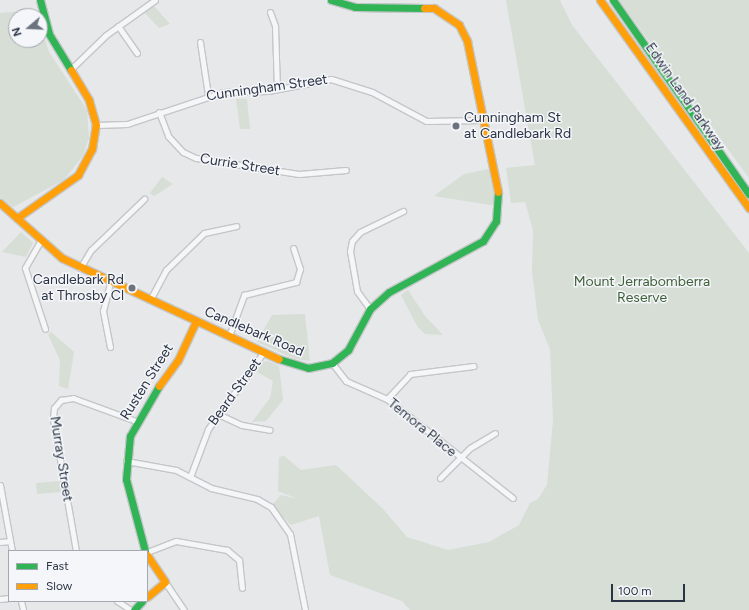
<!DOCTYPE html>
<html>
<head>
<meta charset="utf-8">
<style>
  body { margin:0 }
  #map { position:relative; width:749px; height:610px; overflow:hidden; background:#e6e8ea; font-family:Figtree,sans-serif }
  div>[style] { position:absolute }
  [style*='--x'] { left:calc(var(--x)*1px); top:calc(var(--y)*1px); width:calc(var(--w)*1px); rotate:calc(var(--a)*1deg) }
  .green>* { inset:0; background:#d6ded6; transform-origin:0 0 }
  .roads { filter:drop-shadow(1px 0 #c4c6c8) drop-shadow(-1px 0 #c4c6c8) drop-shadow(0 1px #c4c6c8) drop-shadow(0 -1px #c4c6c8) }
  .street>* { height:5px; margin:-2.5px; padding:0 2.5px; transform-origin:2.5px; border-radius:2.5px; background:#f5f6f7 }
  .fast>* { height:7px; margin:-3.5px; padding:0 3.5px; transform-origin:3.5px; border-radius:3.5px; background:#30b455 }
  .slow>* { height:7px; margin:-3.5px; padding:0 3.5px; transform-origin:3.5px; border-radius:3.5px; background:#ff9f0a }
  .dots>* { width:11px; height:11px; translate:-50% -50%; box-sizing:border-box; border:2px solid #f4f6f9; border-radius:50% }
  span { translate:-50% -50%; white-space:nowrap; text-align:center; line-height:1.15; -webkit-text-stroke:3px #f4f6f9; paint-order:stroke }
  .street-label { font-size:14px; color:#2b3445 }
  .poi-label { font-size:14px; color:#2b3445 }
  .left { translate:0 -50%; text-align:left }
  .right { translate:-100% -50%; text-align:right }
  .park-label { font-size:14px; color:#3f6138 }
  .legend { position:absolute; left:8px; top:550px; width:140px; height:52px; box-sizing:border-box; background:#f4f6f9; border:1px solid #a4a8b1; margin:0; padding:5px 7px; list-style:none; font-size:12px; color:#2b3445 }
  .legend li { display:flex; align-items:center; gap:8px; height:20px }
  .legend b { width:20px; border:1px solid #a4a8b1 }
  .north { position:absolute; left:8px; top:8px; width:40px; height:40px; box-sizing:border-box; background:#f4f6f9; border:1px solid #a4a8b1; border-radius:50%; rotate:251deg; font-size:11px; font-weight:700; line-height:16px; text-align:center; color:#2b3445 }
  .north::after { content:''; display:block; margin:auto; width:14px; height:18px; background:#6c737f; clip-path:polygon(50% 0,100% 100%,50% 72%,0 100%) }
  .scale { position:absolute; left:611px; top:584px; width:74px; height:18px; box-sizing:border-box; border:2px solid #2b3445; border-top:0; padding-left:5px; font-size:12px; line-height:14px; white-space:nowrap; color:#2b3445; -webkit-text-stroke:3px #f4f6f9; paint-order:stroke }
</style>
</head>
<body>
<div id="map">
  <div class="green">
    <i style="clip-path:polygon(506px 0,560px 0,572px 25px,749px 253px,749px 610px,410px 610px,402px 601px,330px 575px,319px 516px,291px 525px,272px 505px,281px 495px,298px 499px,278px 491px,279px 457px,284px 456px,301px 470px,336px 465px,382px 508px,407px 537px,448px 550px,489px 542px,519px 525px,530px 503px,538px 499px,547px 485px,553px 420px,550px 349px,538px 320px,532px 271px,533px 230px,525px 202px,511px 203px,506px 168px,535px 165px)"></i>
    <i style="clip-path:polygon(619px 0,749px 0,749px 178px)"></i>
    <i style="clip-path:polygon(154px 6px,170px 24px,159px 28px,144px 12px)"></i>
    <i style="clip-path:polygon(36px 10px,38px 16px,16px 16px,16px 40px,40px 40px,40px 24px,49px 52px,87px 110px,89px 138px,83px 156px,64px 180px,13px 207px,0 197px,0 13px)"></i>
    <i style="clip-path:polygon(236px 99px,247px 99px,250px 129px,240px 129px)"></i>
    <i style="clip-path:polygon(489px 169px,496px 206px,434px 196px,464px 174px)"></i>
    <i style="clip-path:polygon(162px 177px,173px 184px,154px 196px,150px 193px)"></i>
    <i style="clip-path:polygon(21px 232px,33px 243px,26px 257px,2px 252px)"></i>
    <i style="clip-path:polygon(408px 290px,425px 316px,443px 335px,425px 334px,417px 326px,401px 295px)"></i>
    <i style="clip-path:polygon(305px 314px,310px 361px,295px 359px,257px 342px,272px 315px)"></i>
    <i style="clip-path:polygon(51px 332px,74px 352px,68px 389px,59px 386px,60px 360px,48px 335px)"></i>
    <i style="clip-path:polygon(268px 361px,279px 366px,283px 400px,266px 421px,252px 422px,270px 398px,273px 381px,257px 372px,263px 362px)"></i>
    <i style="left:60px;top:481px;width:11px;height:24px;rotate:85deg"></i>
  </div>
  <div class="roads">
    <div class="street">
      <i style="--x:270;--y:12;--w:15;--a:70"></i>
      <i style="--x:275;--y:26;--w:63;--a:88.2"></i>
      <i style="--x:118;--y:26;--w:33;--a:55"></i>
      <i style="--x:200;--y:42;--w:54;--a:81.4"></i>
      <i style="--x:71;--y:69;--w:49;--a:-44.2"></i>
      <i style="--x:106;--y:35;--w:60;--a:-35.5"></i>
      <i style="--x:159;--y:112;--w:26;--a:69"></i>
      <i style="--x:168;--y:136;--w:22;--a:47"></i>
      <i style="--x:183;--y:152;--w:14;--a:25"></i>
      <i style="--x:196;--y:158;--w:104;--a:8.8"></i>
      <i style="--x:299;--y:174;--w:47;--a:-4.9"></i>
      <i style="--x:96;--y:125;--w:31;--a:-2"></i>
      <i style="--x:127;--y:124;--w:101;--a:-18.4"></i>
      <i style="--x:223;--y:92;--w:45;--a:-1.3"></i>
      <i style="--x:268;--y:91;--w:64;--a:-10.8"></i>
      <i style="--x:331;--y:79;--w:43;--a:17.6"></i>
      <i style="--x:372;--y:92;--w:61;--a:28.2"></i>
      <i style="--x:426;--y:121;--w:56;--a:-1"></i>
      <i style="--x:41;--y:240;--w:32;--a:120"></i>
      <i style="--x:25;--y:268;--w:64;--a:71.8"></i>
      <i style="--x:80;--y:268;--w:21;--a:-59"></i>
      <i style="--x:91;--y:250;--w:74;--a:-43.9"></i>
      <i style="--x:150;--y:300;--w:34;--a:-62"></i>
      <i style="--x:166;--y:270;--w:53;--a:-44.2"></i>
      <i style="--x:204;--y:233;--w:33;--a:-12"></i>
      <i style="--x:370;--y:309;--w:22;--a:-126"></i>
      <i style="--x:357;--y:291;--w:41;--a:-99.9"></i>
      <i style="--x:350;--y:251;--w:10;--a:-79"></i>
      <i style="--x:352;--y:241;--w:12;--a:-48"></i>
      <i style="--x:360;--y:232;--w:48;--a:-26"></i>
      <i style="--x:229;--y:336;--w:44;--a:-69.9"></i>
      <i style="--x:244;--y:295;--w:54;--a:-14"></i>
      <i style="--x:296;--y:282;--w:14;--a:-73"></i>
      <i style="--x:300;--y:269;--w:22;--a:-108"></i>
      <i style="--x:110;--y:347;--w:37;--a:-101"></i>
      <i style="--x:103;--y:311;--w:29;--a:-76"></i>
      <i style="--x:332;--y:363;--w:23;--a:52"></i>
      <i style="--x:346;--y:381;--w:45;--a:23.7"></i>
      <i style="--x:387;--y:399;--w:160;--a:38.2"></i>
      <i style="--x:387;--y:399;--w:34;--a:-47"></i>
      <i style="--x:410;--y:374;--w:64;--a:-7.1"></i>
      <i style="--x:218;--y:414;--w:26;--a:25"></i>
      <i style="--x:242;--y:425;--w:28;--a:10"></i>
      <i style="--x:126;--y:461;--w:51;--a:10.2"></i>
      <i style="--x:176;--y:470;--w:39;--a:27"></i>
      <i style="--x:211;--y:488;--w:47;--a:13.4"></i>
      <i style="--x:257;--y:499;--w:16;--a:30"></i>
      <i style="--x:271;--y:507;--w:33;--a:55"></i>
      <i style="--x:290;--y:534;--w:77;--a:78.8"></i>
      <i style="--x:190;--y:477;--w:51;--a:-69.4"></i>
      <i style="--x:208;--y:429;--w:94;--a:-54.1"></i>
      <i style="--x:440;--y:478;--w:42;--a:-45"></i>
      <i style="--x:470;--y:448;--w:29;--a:-31"></i>
      <i style="--x:0;--y:485;--w:67;--a:79.7"></i>
      <i style="--x:0;--y:542;--w:10;--a:-6"></i>
      <i style="--x:76;--y:551;--w:134;--a:-99.9"></i>
      <i style="--x:53;--y:419;--w:11;--a:-85"></i>
      <i style="--x:54;--y:408;--w:11;--a:-49"></i>
      <i style="--x:61;--y:400;--w:12;--a:-9"></i>
      <i style="--x:73;--y:398;--w:67;--a:20.1"></i>
      <i style="--x:147;--y:552;--w:31;--a:-21"></i>
      <i style="--x:176;--y:541;--w:52;--a:10"></i>
      <i style="--x:227;--y:550;--w:16;--a:40"></i>
      <i style="--x:239;--y:560;--w:28;--a:84"></i>
      <i style="--x:165;--y:582;--w:34;--a:56"></i>
      <i style="--x:0;--y:599;--w:9;--a:-6"></i>
      <i style="--x:21;--y:601;--w:9;--a:77"></i>
      <i style="--x:117;--y:601;--w:17;--a:33"></i>
    </div>
    <div class="fast">
      <i style="--x:40;--y:0;--w:35;--a:75"></i>
      <i style="--x:49;--y:34;--w:42;--a:58.6"></i>
      <i style="--x:331;--y:0;--w:25;--a:16"></i>
      <i style="--x:355;--y:7;--w:69;--a:0.8"></i>
      <i style="--x:613;--y:0;--w:237;--a:55"></i>
      <i style="--x:279;--y:359;--w:30;--a:17"></i>
      <i style="--x:308;--y:368;--w:25;--a:-12"></i>
      <i style="--x:332;--y:363;--w:21;--a:-39"></i>
      <i style="--x:348;--y:350;--w:47;--a:-61.8"></i>
      <i style="--x:370;--y:309;--w:25;--a:-42"></i>
      <i style="--x:389;--y:292;--w:107;--a:-28.5"></i>
      <i style="--x:483;--y:241;--w:24;--a:-57"></i>
      <i style="--x:496;--y:221;--w:29;--a:-86"></i>
      <i style="--x:145;--y:551;--w:74;--a:-104.8"></i>
      <i style="--x:126;--y:479;--w:43;--a:-84.7"></i>
      <i style="--x:130;--y:436;--w:58;--a:-59.9"></i>
      <i style="--x:134;--y:610;--w:12;--a:-48"></i>
    </div>
    <div class="slow">
      <i style="--x:600;--y:0;--w:256;--a:54.4"></i>
      <i style="--x:424;--y:8;--w:10;--a:0"></i>
      <i style="--x:434;--y:8;--w:30;--a:34"></i>
      <i style="--x:459;--y:25;--w:18;--a:63"></i>
      <i style="--x:467;--y:41;--w:154;--a:78.4"></i>
      <i style="--x:0;--y:203;--w:83;--a:41.6"></i>
      <i style="--x:62;--y:258;--w:239;--a:25"></i>
      <i style="--x:17;--y:218;--w:75;--a:-35.2"></i>
      <i style="--x:78;--y:175;--w:30;--a:-62"></i>
      <i style="--x:92;--y:149;--w:24;--a:-81"></i>
      <i style="--x:96;--y:125;--w:26;--a:-106"></i>
      <i style="--x:89;--y:100;--w:35;--a:-121"></i>
      <i style="--x:159;--y:386;--w:32;--a:-54"></i>
      <i style="--x:178;--y:360;--w:43;--a:-65.2"></i>
      <i style="--x:147;--y:555;--w:32;--a:56"></i>
      <i style="--x:165;--y:582;--w:23;--a:140"></i>
    </div>
  </div>
  <div class="dots">
    <i style="left:456px;top:126px;background:#6c737f"></i>
    <i style="left:132px;top:288px;background:#6c737f"></i>
  </div>
  <div class="street-label">
    <span style="left:267px;top:88px;rotate:-8deg">Cunningham Street</span>
    <span style="left:685px;top:97px;rotate:55deg">Edwin Land Parkway</span>
    <span style="left:240px;top:165px;rotate:9deg">Currie Street</span>
    <span style="left:254px;top:332px;rotate:23deg">Candlebark Road</span>
    <span style="left:147px;top:382px;rotate:-58deg">Rusten Street</span>
    <span style="left:235px;top:392px;rotate:-54deg">Beard Street</span>
    <span style="left:422px;top:428px;rotate:39deg">Temora Place</span>
    <span style="left:61px;top:459px;rotate:81deg">Murray Street</span>
  </div>
  <div class="poi-label">
    <span class="left" style="left:464px;top:126px">Cunningham St<br>at Candlebark Rd</span>
    <span class="right" style="left:124px;top:288px">Candlebark Rd<br>at Throsby Cl</span>
  </div>
  <div class="park-label">
    <span style="left:642px;top:290px">Mount Jerrabomberra<br>Reserve</span>
  </div>
  <ul class="legend">
  <li><b style="height:5px;background:#30b455"></b>Fast</li>
  <li><b style="height:5px;background:#ff9f0a"></b>Slow</li>
  </ul>
  <div class="north">N</div>
  <div class="scale">100 m</div>
</div>
</body>
</html>
